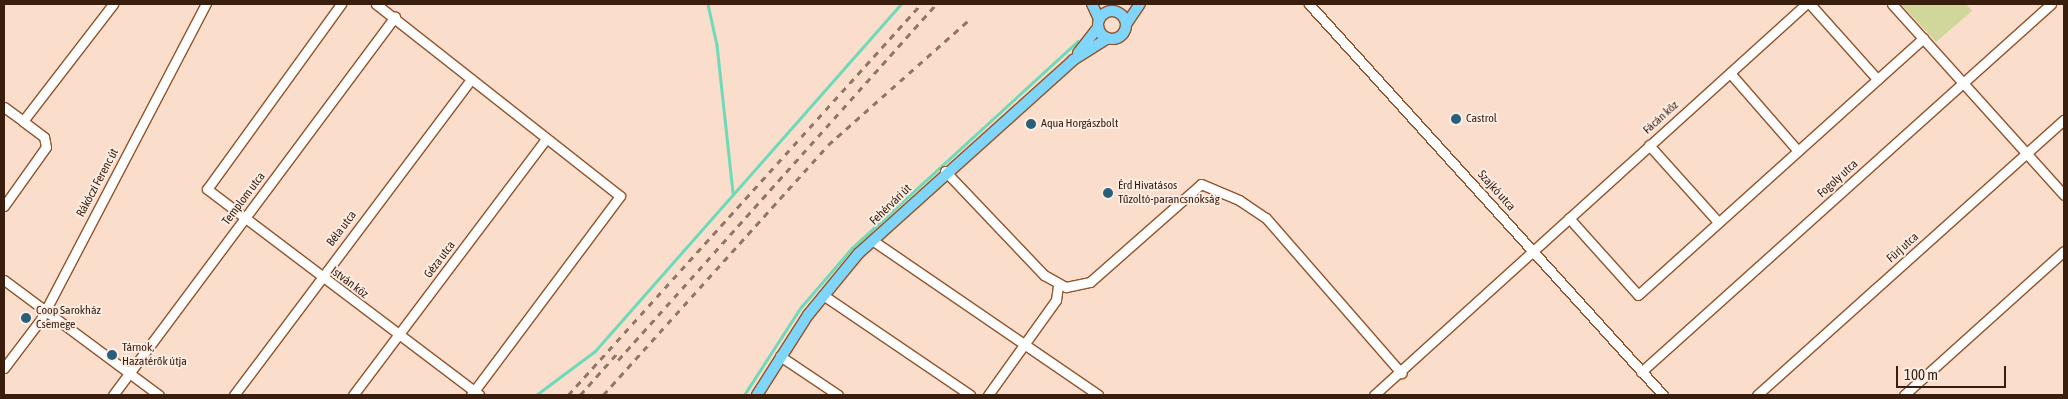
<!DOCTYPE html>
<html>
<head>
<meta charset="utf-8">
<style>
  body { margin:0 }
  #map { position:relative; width:2068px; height:399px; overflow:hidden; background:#faddcb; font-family:"Asap Condensed",sans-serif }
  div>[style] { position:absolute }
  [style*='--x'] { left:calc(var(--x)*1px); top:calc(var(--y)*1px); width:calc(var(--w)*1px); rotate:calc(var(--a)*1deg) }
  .green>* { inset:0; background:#d1d69b }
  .stream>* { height:2.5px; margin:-1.25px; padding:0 1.25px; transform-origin:1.25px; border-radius:1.25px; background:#6edaba }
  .roads { filter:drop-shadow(1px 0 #93542b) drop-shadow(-1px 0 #93542b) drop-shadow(0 1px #93542b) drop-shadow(0 -1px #93542b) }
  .minor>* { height:9px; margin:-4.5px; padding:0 4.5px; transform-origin:4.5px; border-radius:4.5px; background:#fff }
  .major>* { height:10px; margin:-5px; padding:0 5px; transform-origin:5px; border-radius:5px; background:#80d6fa }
  .major>.ring { margin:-5px; padding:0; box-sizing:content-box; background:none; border:10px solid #80d6fa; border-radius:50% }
  .rail>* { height:2.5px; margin-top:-1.25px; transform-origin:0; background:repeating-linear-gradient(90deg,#927665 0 6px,transparent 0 12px) }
  .dots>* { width:14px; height:14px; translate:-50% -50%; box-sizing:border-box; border:2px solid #fcede4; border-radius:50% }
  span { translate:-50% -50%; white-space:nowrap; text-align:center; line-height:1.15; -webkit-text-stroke:4px #fcede4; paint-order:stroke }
  .street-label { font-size:12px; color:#391e0d }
  .poi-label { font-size:12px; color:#391e0d }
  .left { translate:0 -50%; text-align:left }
  .frame { position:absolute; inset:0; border:5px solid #391e0d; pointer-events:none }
  .scale { position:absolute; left:1896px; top:366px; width:110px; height:22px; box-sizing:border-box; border:2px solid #391e0d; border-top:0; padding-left:6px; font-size:15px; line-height:18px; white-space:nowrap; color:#391e0d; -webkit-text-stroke:4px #fcede4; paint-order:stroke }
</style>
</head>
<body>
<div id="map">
  <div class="green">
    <i style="clip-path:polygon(1901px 4px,1966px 4px,1972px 11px,1936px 42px)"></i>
  </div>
  <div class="stream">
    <i style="--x:708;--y:4;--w:42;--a:77.6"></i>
    <i style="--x:717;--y:45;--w:149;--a:83.8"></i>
    <i style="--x:536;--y:395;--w:74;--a:-36.7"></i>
    <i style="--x:595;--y:351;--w:463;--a:-48.6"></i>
    <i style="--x:744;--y:395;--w:105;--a:-57.1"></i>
    <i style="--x:801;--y:307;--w:78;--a:-49.2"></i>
    <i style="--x:852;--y:248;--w:306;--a:-42.5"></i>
  </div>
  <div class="roads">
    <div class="minor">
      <i style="--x:341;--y:4;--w:228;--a:125.9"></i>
      <i style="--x:207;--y:189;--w:341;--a:37.1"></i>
      <i style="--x:376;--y:4;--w:310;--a:38.2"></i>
      <i style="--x:620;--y:196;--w:249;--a:126.8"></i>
      <i style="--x:1309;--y:4;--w:527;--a:47.84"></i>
      <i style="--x:1810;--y:4;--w:101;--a:48.2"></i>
      <i style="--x:1892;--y:4;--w:257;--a:48"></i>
      <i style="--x:1730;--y:73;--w:103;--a:48.9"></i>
      <i style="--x:4;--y:107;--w:24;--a:36"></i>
      <i style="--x:1649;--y:145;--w:103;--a:48.1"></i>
      <i style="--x:945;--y:171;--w:144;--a:46.4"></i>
      <i style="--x:1044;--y:275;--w:25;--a:29"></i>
      <i style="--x:1066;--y:287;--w:25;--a:-12"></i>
      <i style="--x:1090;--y:282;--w:148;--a:-41.4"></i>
      <i style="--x:1201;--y:184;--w:41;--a:22.8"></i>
      <i style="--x:1239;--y:200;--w:32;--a:34"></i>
      <i style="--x:1266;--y:218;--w:206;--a:48.9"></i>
      <i style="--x:4;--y:206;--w:72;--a:-54.6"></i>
      <i style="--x:46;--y:147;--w:10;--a:-101"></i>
      <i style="--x:44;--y:137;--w:26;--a:-143"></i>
      <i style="--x:23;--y:121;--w:148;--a:-52.4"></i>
      <i style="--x:1569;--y:218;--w:103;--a:48.1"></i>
      <i style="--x:1638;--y:295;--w:384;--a:-42"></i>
      <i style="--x:872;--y:240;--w:274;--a:34.4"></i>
      <i style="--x:4;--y:280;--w:193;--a:36.6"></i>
      <i style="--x:823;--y:295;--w:178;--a:34.2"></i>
      <i style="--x:780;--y:356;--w:70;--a:33.9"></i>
      <i style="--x:4;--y:368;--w:61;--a:-52.9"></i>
      <i style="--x:41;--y:319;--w:356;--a:-62.4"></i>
      <i style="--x:1641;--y:372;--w:551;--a:-41.91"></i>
      <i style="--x:113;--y:395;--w:472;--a:-53.3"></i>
      <i style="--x:234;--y:395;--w:395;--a:-53.1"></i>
      <i style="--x:353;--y:395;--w:321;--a:-53"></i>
      <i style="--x:988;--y:395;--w:117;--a:-54.4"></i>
      <i style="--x:1056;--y:300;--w:15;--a:-82"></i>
      <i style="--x:1374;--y:395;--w:583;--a:-42.15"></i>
      <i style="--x:1757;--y:395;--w:412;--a:-41.9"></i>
      <i style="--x:1904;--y:395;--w:215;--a:-42"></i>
    </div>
    <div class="major">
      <i style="--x:1092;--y:4;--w:17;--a:65"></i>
      <i class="ring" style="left:1098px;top:11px;width:18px;height:18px"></i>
      <i style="--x:1127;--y:23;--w:23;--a:-56"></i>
      <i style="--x:1078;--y:53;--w:33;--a:-52"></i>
      <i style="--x:757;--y:395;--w:95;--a:-57.5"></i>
      <i style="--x:808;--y:315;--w:80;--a:-50.6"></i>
      <i style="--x:859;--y:253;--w:288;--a:-42"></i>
      <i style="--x:1073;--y:60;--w:41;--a:-32.2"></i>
    </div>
  </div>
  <div class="rail">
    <i style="--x:618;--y:360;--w:477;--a:-48.2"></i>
    <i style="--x:568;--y:395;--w:527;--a:-47.92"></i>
    <i style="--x:580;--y:395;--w:60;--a:-48.4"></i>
    <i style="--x:603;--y:395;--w:336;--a:-48"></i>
    <i style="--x:828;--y:145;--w:191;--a:-41.6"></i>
  </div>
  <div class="dots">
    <i style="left:1456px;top:119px;background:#28607a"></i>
    <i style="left:1031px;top:124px;background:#28607a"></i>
    <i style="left:1108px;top:193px;background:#28607a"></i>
    <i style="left:26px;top:318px;background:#28607a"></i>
    <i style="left:112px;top:355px;background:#28607a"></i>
  </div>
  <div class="street-label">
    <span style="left:1661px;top:118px;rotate:-42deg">Fácán köz</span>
    <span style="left:1838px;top:179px;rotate:-42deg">Fogoly utca</span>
    <span style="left:98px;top:183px;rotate:-62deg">Rákóczi Ferenc út</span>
    <span style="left:1496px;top:191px;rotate:48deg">Szajkó utca</span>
    <span style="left:244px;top:199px;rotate:-53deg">Templom utca</span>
    <span style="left:891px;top:205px;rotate:-44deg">Fehérvári út</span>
    <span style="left:342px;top:229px;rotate:-53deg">Béla utca</span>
    <span style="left:1903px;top:248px;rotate:-42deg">Fürj utca</span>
    <span style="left:440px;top:260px;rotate:-53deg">Géza utca</span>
    <span style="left:349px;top:283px;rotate:37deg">István köz</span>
  </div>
  <div class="poi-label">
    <span class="left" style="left:1466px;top:119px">Castrol</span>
    <span class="left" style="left:1041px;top:124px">Aqua Horgászbolt</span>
    <span class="left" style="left:1118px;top:193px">Érd Hivatásos<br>Tűzoltó-parancsnokság</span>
    <span class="left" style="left:36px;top:318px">Coop Sarokház<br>Csemege</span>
    <span class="left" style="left:122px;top:355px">Tárnok,<br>Hazatérők útja</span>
  </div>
  <div class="frame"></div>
  <div class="scale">100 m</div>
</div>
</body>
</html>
